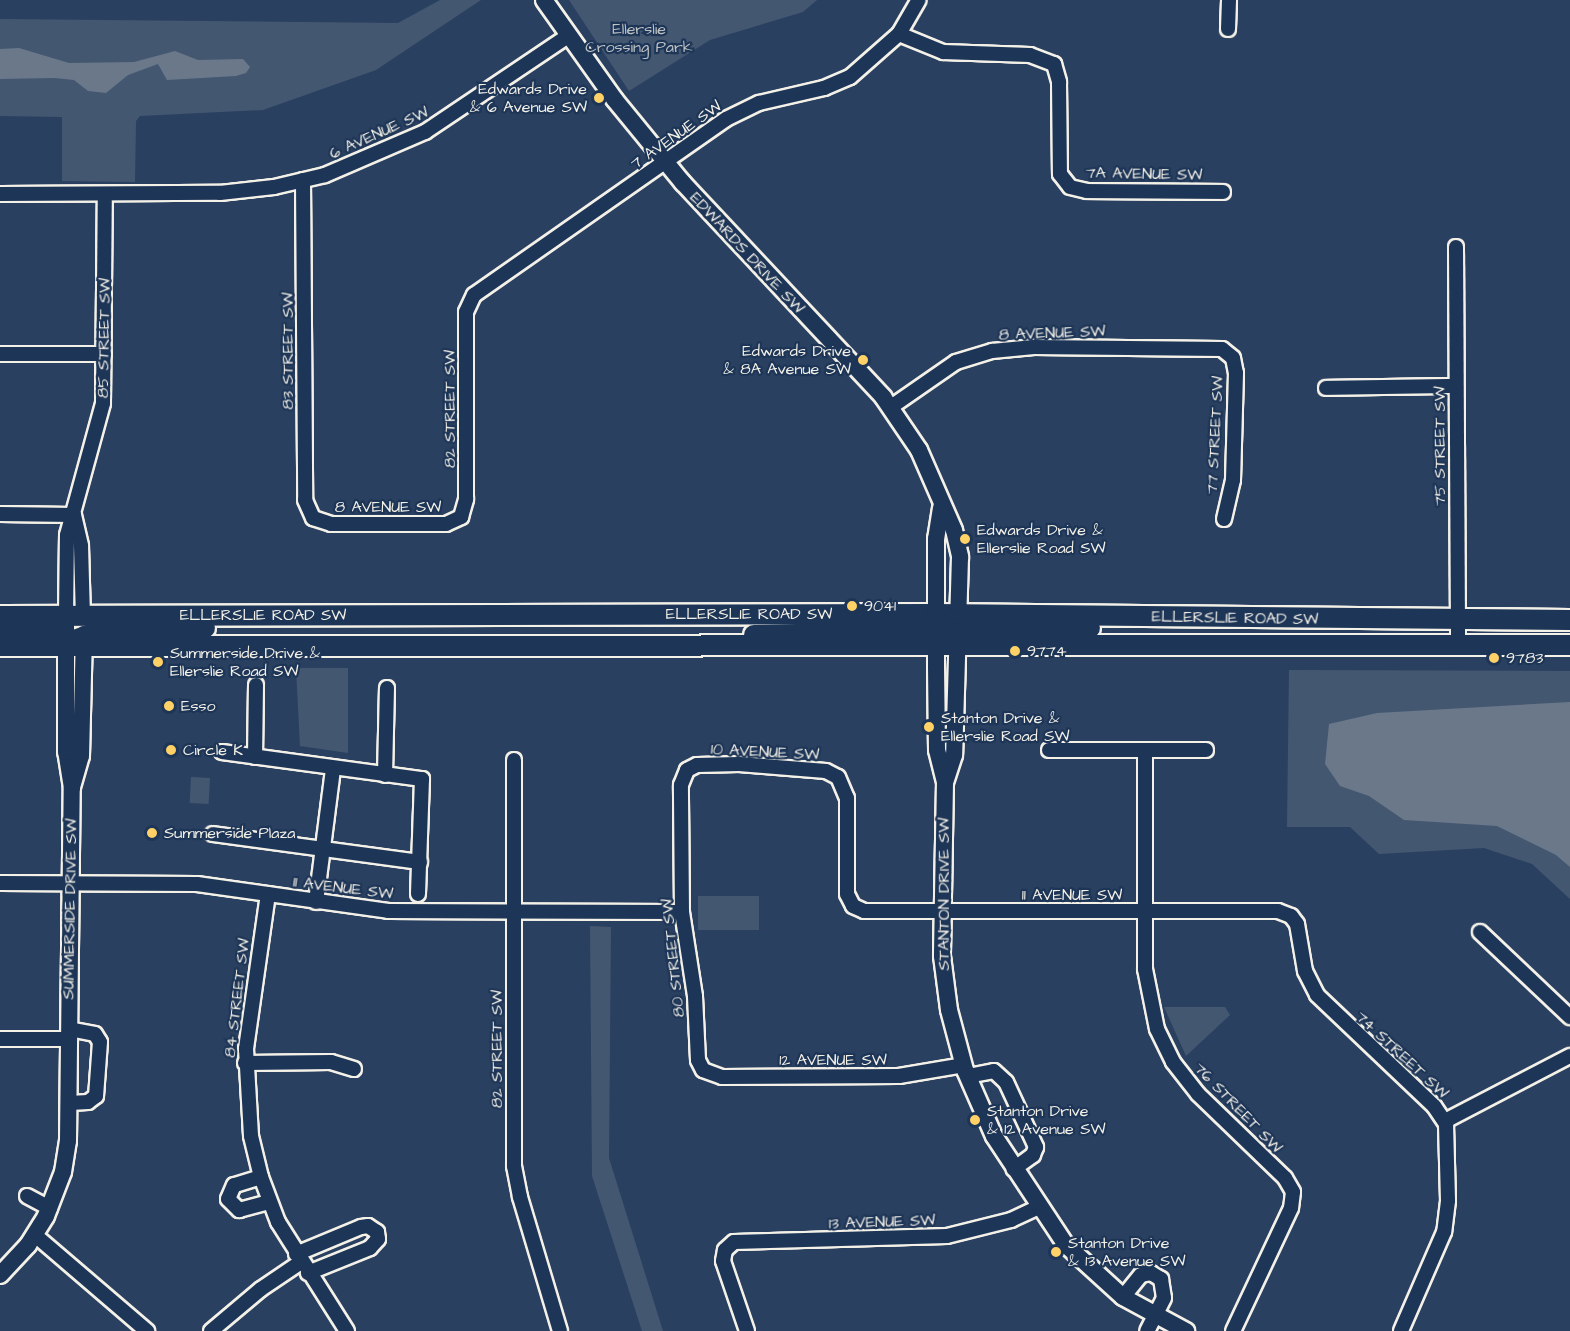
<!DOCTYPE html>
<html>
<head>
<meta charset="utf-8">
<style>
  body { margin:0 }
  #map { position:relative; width:1570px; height:1331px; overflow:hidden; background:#2a4060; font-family:"Architects Daughter",sans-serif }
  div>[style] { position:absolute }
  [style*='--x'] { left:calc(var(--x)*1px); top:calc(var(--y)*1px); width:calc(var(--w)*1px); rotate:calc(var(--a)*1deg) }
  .green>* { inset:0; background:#445771; transform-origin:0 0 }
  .water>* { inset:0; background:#6a788a }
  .roads { filter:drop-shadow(2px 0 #f4f1e8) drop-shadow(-2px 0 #f4f1e8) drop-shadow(0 2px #f4f1e8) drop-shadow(0 -2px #f4f1e8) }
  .minor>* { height:14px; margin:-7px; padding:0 7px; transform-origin:7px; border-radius:7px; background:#1d3557 }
  .tertiary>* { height:16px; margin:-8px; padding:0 8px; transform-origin:8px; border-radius:8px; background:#1d3557 }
  .secondary>* { height:20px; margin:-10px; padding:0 10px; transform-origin:10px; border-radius:10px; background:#1d3557 }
  .dots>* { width:16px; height:16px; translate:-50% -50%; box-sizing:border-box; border:3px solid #1d3557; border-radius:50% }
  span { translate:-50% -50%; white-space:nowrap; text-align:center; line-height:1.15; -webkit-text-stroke:4.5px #1d3557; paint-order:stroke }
  .park-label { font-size:16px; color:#bfc3c4 }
  .poi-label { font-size:16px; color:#f4f1e8 }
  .right { translate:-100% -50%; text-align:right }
  .left { translate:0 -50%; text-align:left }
  .street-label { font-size:16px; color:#f4f1e8 }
</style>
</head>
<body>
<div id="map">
  <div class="green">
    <i style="clip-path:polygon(440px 0,481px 0,376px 70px,263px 110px,140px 116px,136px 121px,135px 182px,62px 181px,62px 117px,0 116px,0 19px,398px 23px)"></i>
    <i style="clip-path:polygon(569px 0,817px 0,803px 12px,710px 40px,629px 91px)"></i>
    <i style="clip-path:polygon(296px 668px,348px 668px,348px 753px,300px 746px)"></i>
    <i style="clip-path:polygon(1289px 670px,1570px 671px,1570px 899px,1532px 864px,1484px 848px,1379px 854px,1350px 827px,1287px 827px)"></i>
    <i style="left:191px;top:777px;width:19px;height:26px;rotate:3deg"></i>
    <i style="left:698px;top:896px;width:61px;height:34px"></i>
    <i style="clip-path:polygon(590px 926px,611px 927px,609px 1158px,663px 1331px,642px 1331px,592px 1176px)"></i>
    <i style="clip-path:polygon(1164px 1007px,1225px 1007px,1230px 1015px,1186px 1056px)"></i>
  </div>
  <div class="water">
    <i style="clip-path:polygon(19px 48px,69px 63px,134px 62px,175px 51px,198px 60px,243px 59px,250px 67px,246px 73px,236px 76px,167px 80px,158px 64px,128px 75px,106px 93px,88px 91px,74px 80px,55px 78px,0 79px,0 49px)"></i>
    <i style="clip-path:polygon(1570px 702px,1570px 867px,1556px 855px,1497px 826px,1404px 820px,1369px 796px,1340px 786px,1325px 764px,1329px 724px,1377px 713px)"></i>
  </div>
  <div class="roads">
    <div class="minor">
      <i style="--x:1228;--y:29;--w:29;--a:-88"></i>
      <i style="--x:899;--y:34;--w:39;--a:-60"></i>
      <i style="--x:303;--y:180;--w:320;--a:89.6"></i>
      <i style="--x:305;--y:500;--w:20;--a:66"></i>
      <i style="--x:313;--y:518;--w:19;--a:18"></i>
      <i style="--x:331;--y:524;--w:115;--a:0"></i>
      <i style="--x:446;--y:524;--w:17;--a:-25"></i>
      <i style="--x:461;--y:517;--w:19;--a:-74"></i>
      <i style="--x:466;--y:499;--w:187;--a:-90"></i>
      <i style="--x:466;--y:312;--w:19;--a:-65"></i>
      <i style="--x:474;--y:295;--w:307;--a:-34.9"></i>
      <i style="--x:726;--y:119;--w:37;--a:-26"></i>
      <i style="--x:759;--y:103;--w:67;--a:-13"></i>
      <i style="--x:824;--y:88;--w:28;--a:-23"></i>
      <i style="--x:850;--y:77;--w:65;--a:-41.3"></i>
      <i style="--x:899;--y:34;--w:48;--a:22.2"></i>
      <i style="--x:943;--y:52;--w:87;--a:2"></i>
      <i style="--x:1030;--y:55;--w:26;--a:21"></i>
      <i style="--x:1054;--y:64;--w:19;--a:74"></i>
      <i style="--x:1059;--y:82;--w:92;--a:89.4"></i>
      <i style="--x:1060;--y:174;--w:16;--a:52"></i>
      <i style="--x:1070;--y:187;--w:17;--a:13"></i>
      <i style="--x:1087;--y:191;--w:136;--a:0.4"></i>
      <i style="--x:0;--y:194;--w:220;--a:-0.3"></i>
      <i style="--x:220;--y:193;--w:54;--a:-6.3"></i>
      <i style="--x:274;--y:187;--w:52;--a:-13.2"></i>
      <i style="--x:325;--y:175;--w:109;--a:-23.3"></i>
      <i style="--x:425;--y:132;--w:172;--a:-33.9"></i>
      <i style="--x:1456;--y:247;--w:397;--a:89.7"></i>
      <i style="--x:0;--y:354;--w:104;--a:0"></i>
      <i style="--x:1326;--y:388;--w:130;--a:-0.9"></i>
      <i style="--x:891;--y:407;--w:79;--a:-34.7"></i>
      <i style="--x:956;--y:362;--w:38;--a:-17"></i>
      <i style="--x:992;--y:351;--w:42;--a:-5.4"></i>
      <i style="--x:1034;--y:347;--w:188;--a:0.6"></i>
      <i style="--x:1222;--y:349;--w:14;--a:39"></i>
      <i style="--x:1233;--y:358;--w:15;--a:79"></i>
      <i style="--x:1236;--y:373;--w:107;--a:91.6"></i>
      <i style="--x:1233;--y:480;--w:40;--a:103"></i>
      <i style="--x:0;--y:514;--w:74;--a:0.8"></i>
      <i style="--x:74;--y:515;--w:32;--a:77"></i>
      <i style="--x:81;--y:546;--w:70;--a:88.4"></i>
      <i style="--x:66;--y:616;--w:81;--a:-89.3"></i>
      <i style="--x:67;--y:535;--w:137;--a:-74.7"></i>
      <i style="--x:103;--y:403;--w:209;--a:-89.5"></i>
      <i style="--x:1049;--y:750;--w:157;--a:0"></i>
      <i style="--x:1145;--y:750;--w:219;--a:90"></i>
      <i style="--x:1145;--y:969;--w:61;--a:78.7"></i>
      <i style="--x:1157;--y:1029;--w:37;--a:64"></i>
      <i style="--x:1173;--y:1062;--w:41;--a:52"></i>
      <i style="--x:1198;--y:1094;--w:121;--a:44"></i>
      <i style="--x:1285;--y:1178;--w:16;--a:60"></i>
      <i style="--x:1293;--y:1192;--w:16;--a:97"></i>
      <i style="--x:1291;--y:1208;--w:136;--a:115.2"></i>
      <i style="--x:222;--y:752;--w:202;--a:7.7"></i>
      <i style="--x:422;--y:779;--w:115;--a:92"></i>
      <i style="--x:255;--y:757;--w:72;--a:-89.2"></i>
      <i style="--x:514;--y:760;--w:406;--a:90"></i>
      <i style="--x:514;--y:1166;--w:32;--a:79"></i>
      <i style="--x:520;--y:1197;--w:140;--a:73.4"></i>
      <i style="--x:385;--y:775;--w:87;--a:-88.7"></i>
      <i style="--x:213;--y:834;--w:209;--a:7.7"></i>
      <i style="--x:0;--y:883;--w:197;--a:0.3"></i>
      <i style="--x:197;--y:884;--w:193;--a:8"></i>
      <i style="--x:388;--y:911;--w:294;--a:0.2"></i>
      <i style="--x:268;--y:894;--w:157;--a:98.1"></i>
      <i style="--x:246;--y:1049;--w:87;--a:86.7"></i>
      <i style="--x:251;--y:1136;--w:42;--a:76.3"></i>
      <i style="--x:261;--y:1177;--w:48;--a:69.3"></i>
      <i style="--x:278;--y:1222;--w:129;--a:57.7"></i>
      <i style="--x:316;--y:902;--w:134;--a:-82.7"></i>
      <i style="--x:1480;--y:932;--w:124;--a:43.4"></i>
      <i style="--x:69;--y:1029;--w:26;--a:11"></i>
      <i style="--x:95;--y:1034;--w:9;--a:58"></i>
      <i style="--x:100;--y:1042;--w:54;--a:94.2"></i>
      <i style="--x:96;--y:1096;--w:10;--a:143"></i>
      <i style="--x:88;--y:1102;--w:18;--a:177"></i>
      <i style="--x:0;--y:1039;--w:69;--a:0"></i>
      <i style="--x:245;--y:1063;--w:86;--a:-0.7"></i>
      <i style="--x:331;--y:1062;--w:24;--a:17"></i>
      <i style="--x:964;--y:1065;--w:66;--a:170.4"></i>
      <i style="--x:899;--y:1076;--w:177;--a:179.7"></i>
      <i style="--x:722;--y:1077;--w:20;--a:-160"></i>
      <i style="--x:703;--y:1070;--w:11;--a:-117"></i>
      <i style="--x:698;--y:1060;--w:64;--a:-92.7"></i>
      <i style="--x:695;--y:996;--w:85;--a:-98.8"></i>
      <i style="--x:682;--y:912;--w:127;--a:-90.5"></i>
      <i style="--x:681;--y:785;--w:16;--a:-68"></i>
      <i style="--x:687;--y:770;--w:11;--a:-27"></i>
      <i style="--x:697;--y:765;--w:42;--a:-1.4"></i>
      <i style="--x:739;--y:764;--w:87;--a:4.6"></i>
      <i style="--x:826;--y:771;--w:13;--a:27"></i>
      <i style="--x:838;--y:777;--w:23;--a:67"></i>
      <i style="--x:847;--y:798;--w:96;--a:90"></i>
      <i style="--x:847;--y:894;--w:13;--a:63"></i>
      <i style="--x:853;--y:906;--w:12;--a:24"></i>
      <i style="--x:864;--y:911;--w:414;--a:0"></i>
      <i style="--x:1278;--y:911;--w:14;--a:21"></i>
      <i style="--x:1291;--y:916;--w:10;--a:53"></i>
      <i style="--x:1297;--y:924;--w:48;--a:80.3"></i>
      <i style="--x:1305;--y:971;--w:27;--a:63"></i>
      <i style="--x:1317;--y:995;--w:161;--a:43.5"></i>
      <i style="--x:1434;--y:1106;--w:22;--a:56"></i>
      <i style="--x:1446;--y:1124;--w:77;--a:88.5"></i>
      <i style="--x:1448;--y:1201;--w:31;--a:97"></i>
      <i style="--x:1444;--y:1232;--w:108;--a:113.5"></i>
      <i style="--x:968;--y:1076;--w:26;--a:-11"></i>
      <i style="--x:994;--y:1071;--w:16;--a:43"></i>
      <i style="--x:1006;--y:1082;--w:72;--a:65.2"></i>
      <i style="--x:1036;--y:1147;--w:9;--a:111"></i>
      <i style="--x:1033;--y:1155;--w:24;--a:144"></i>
      <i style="--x:1445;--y:1121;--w:141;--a:-27.5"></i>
      <i style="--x:261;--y:1177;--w:28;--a:163"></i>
      <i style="--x:234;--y:1185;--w:15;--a:113"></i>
      <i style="--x:228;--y:1199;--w:16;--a:45"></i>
      <i style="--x:239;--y:1210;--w:31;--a:-15"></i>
      <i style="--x:27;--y:1196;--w:26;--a:28"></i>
      <i style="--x:35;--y:1235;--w:148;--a:40.6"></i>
      <i style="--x:296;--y:1254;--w:70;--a:-22.6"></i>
      <i style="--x:361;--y:1227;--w:7;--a:-8"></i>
      <i style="--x:368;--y:1226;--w:11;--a:34"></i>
      <i style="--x:377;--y:1232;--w:7;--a:82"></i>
      <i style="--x:378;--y:1239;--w:12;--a:132"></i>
      <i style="--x:370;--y:1248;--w:67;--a:158"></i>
      <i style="--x:1123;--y:1297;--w:28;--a:-51"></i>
      <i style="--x:1141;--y:1275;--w:10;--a:-11"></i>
      <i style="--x:1151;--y:1273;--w:12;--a:31"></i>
      <i style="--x:1161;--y:1279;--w:19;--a:81"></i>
      <i style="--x:1164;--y:1298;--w:37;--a:117"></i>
      <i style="--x:211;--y:1331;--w:65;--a:-40"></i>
      <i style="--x:261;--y:1289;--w:48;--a:-34"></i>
      <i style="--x:747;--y:1331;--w:74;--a:-108.9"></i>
      <i style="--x:723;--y:1261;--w:11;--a:-80"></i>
      <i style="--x:725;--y:1250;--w:12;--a:-42"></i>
      <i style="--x:734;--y:1242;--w:213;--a:-1.6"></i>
      <i style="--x:947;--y:1236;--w:66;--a:-14"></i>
      <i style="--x:1011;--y:1220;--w:31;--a:-25"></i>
    </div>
    <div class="tertiary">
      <i style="--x:544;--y:0;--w:123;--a:54.6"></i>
      <i style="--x:615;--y:100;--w:107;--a:50.7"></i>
      <i style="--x:683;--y:183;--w:293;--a:46.9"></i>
      <i style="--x:883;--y:397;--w:64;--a:55.8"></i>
      <i style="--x:919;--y:450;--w:87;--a:66.4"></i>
      <i style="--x:954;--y:530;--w:28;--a:77"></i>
      <i style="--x:960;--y:557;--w:198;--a:91.7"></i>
      <i style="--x:954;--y:755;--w:28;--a:108"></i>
      <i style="--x:941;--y:508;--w:31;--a:99"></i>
      <i style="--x:936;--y:539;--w:128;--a:90"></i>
      <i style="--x:936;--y:667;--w:83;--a:89.3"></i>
      <i style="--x:937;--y:750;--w:33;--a:76"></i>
      <i style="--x:945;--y:782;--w:174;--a:91"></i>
      <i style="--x:942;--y:956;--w:54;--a:82.6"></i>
      <i style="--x:949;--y:1010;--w:62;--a:75.1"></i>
      <i style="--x:965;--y:1070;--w:72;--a:66.3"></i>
      <i style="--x:994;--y:1136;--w:131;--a:56.6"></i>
      <i style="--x:1066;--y:1245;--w:77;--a:42.4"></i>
      <i style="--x:1123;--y:1297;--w:72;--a:28.4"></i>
      <i style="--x:72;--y:787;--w:32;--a:-74"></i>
      <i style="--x:81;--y:756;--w:122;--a:-88.6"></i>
      <i style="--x:0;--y:1275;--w:41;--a:-47"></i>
      <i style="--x:28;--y:1245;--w:34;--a:-58"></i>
      <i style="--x:46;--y:1216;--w:47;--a:-68.9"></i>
      <i style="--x:63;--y:1172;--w:31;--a:-81"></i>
      <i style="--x:68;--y:1141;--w:353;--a:-89.4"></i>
      <i style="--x:72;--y:788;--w:36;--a:-99"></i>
      <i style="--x:66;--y:752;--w:136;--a:-90"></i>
    </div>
    <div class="secondary">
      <i style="--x:0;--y:616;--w:936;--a:-0.12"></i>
      <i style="--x:936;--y:614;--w:634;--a:0.54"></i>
      <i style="--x:0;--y:631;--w:51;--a:-2.2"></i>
      <i style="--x:754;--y:635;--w:183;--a:-1.3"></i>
      <i style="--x:937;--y:631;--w:9;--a:-13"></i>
      <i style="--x:946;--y:629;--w:21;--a:-45"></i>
      <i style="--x:72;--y:641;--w:27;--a:-20"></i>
      <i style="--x:97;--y:632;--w:108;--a:-2.1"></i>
      <i style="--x:940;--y:644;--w:23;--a:-29"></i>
      <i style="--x:960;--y:633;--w:130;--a:-2.2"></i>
      <i style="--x:0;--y:646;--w:1570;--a:-0.04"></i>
    </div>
  </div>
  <div class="dots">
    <i style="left:599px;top:98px;background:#ffd166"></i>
    <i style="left:863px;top:360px;background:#ffd166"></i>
    <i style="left:965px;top:539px;background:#ffd166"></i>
    <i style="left:852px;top:606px;background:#ffd166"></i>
    <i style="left:1015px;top:651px;background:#ffd166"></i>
    <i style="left:1494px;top:658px;background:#ffd166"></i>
    <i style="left:158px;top:662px;background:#ffd166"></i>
    <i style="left:169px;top:706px;background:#ffd166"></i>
    <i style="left:929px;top:727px;background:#ffd166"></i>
    <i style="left:171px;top:750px;background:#ffd166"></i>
    <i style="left:152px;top:833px;background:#ffd166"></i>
    <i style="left:975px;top:1120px;background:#ffd166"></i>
    <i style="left:1056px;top:1252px;background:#ffd166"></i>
  </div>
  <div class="park-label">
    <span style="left:639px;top:38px">Ellerslie<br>Crossing Park</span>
  </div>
  <div class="poi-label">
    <span class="right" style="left:587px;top:98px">Edwards Drive<br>&amp; 6 Avenue SW</span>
    <span class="right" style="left:851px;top:360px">Edwards Drive<br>&amp; 8A Avenue SW</span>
    <span class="left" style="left:977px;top:539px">Edwards Drive &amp;<br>Ellerslie Road SW</span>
    <span class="left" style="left:864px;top:606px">9041</span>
    <span class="left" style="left:1027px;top:651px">9774</span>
    <span class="left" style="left:170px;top:662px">Summerside Drive &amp;<br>Ellerslie Road SW</span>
    <span class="left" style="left:1506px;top:658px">9783</span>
    <span class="left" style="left:181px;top:706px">Esso</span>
    <span class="left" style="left:941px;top:727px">Stanton Drive &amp;<br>Ellerslie Road SW</span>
    <span class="left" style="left:183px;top:750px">Circle K</span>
    <span class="left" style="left:164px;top:833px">Summerside Plaza</span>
    <span class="left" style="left:987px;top:1120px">Stanton Drive<br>&amp; 12 Avenue SW</span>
    <span class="left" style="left:1068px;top:1252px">Stanton Drive<br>&amp; 13 Avenue SW</span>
  </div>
  <div class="street-label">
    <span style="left:379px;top:133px;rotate:-24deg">6 AVENUE SW</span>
    <span style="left:676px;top:135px;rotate:-35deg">7 AVENUE SW</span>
    <span style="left:1144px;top:174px;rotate:1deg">7A AVENUE SW</span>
    <span style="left:747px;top:253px;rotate:47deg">EDWARDS DRIVE SW</span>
    <span style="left:1052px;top:333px;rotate:-2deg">8 AVENUE SW</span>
    <span style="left:104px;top:338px;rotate:-89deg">85 STREET SW</span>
    <span style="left:288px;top:351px;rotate:-90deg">83 STREET SW</span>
    <span style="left:450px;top:409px;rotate:-90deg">82 STREET SW</span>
    <span style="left:1215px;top:435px;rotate:-87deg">77 STREET SW</span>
    <span style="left:1440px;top:446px;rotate:-90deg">75 STREET SW</span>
    <span style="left:388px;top:507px">8 AVENUE SW</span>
    <span style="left:749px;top:614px">ELLERSLIE ROAD SW</span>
    <span style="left:263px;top:615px">ELLERSLIE ROAD SW</span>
    <span style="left:1235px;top:618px;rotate:1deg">ELLERSLIE ROAD SW</span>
    <span style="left:765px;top:752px;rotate:3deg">10 AVENUE SW</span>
    <span style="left:343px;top:888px;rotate:7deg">11 AVENUE SW</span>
    <span style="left:944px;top:894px;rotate:-90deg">STANTON DRIVE SW</span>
    <span style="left:1072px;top:895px">11 AVENUE SW</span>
    <span style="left:70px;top:909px;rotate:-89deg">SUMMERSIDE DRIVE SW</span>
    <span style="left:673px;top:958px;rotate:-96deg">80 STREET SW</span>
    <span style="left:237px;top:998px;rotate:-83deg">84 STREET SW</span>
    <span style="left:497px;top:1049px;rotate:-90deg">82 STREET SW</span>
    <span style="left:1402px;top:1055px;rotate:43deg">74 STREET SW</span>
    <span style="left:833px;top:1060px">12 AVENUE SW</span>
    <span style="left:1238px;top:1108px;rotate:46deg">76 STREET SW</span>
    <span style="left:882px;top:1222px;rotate:-2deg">13 AVENUE SW</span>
  </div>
</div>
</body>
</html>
